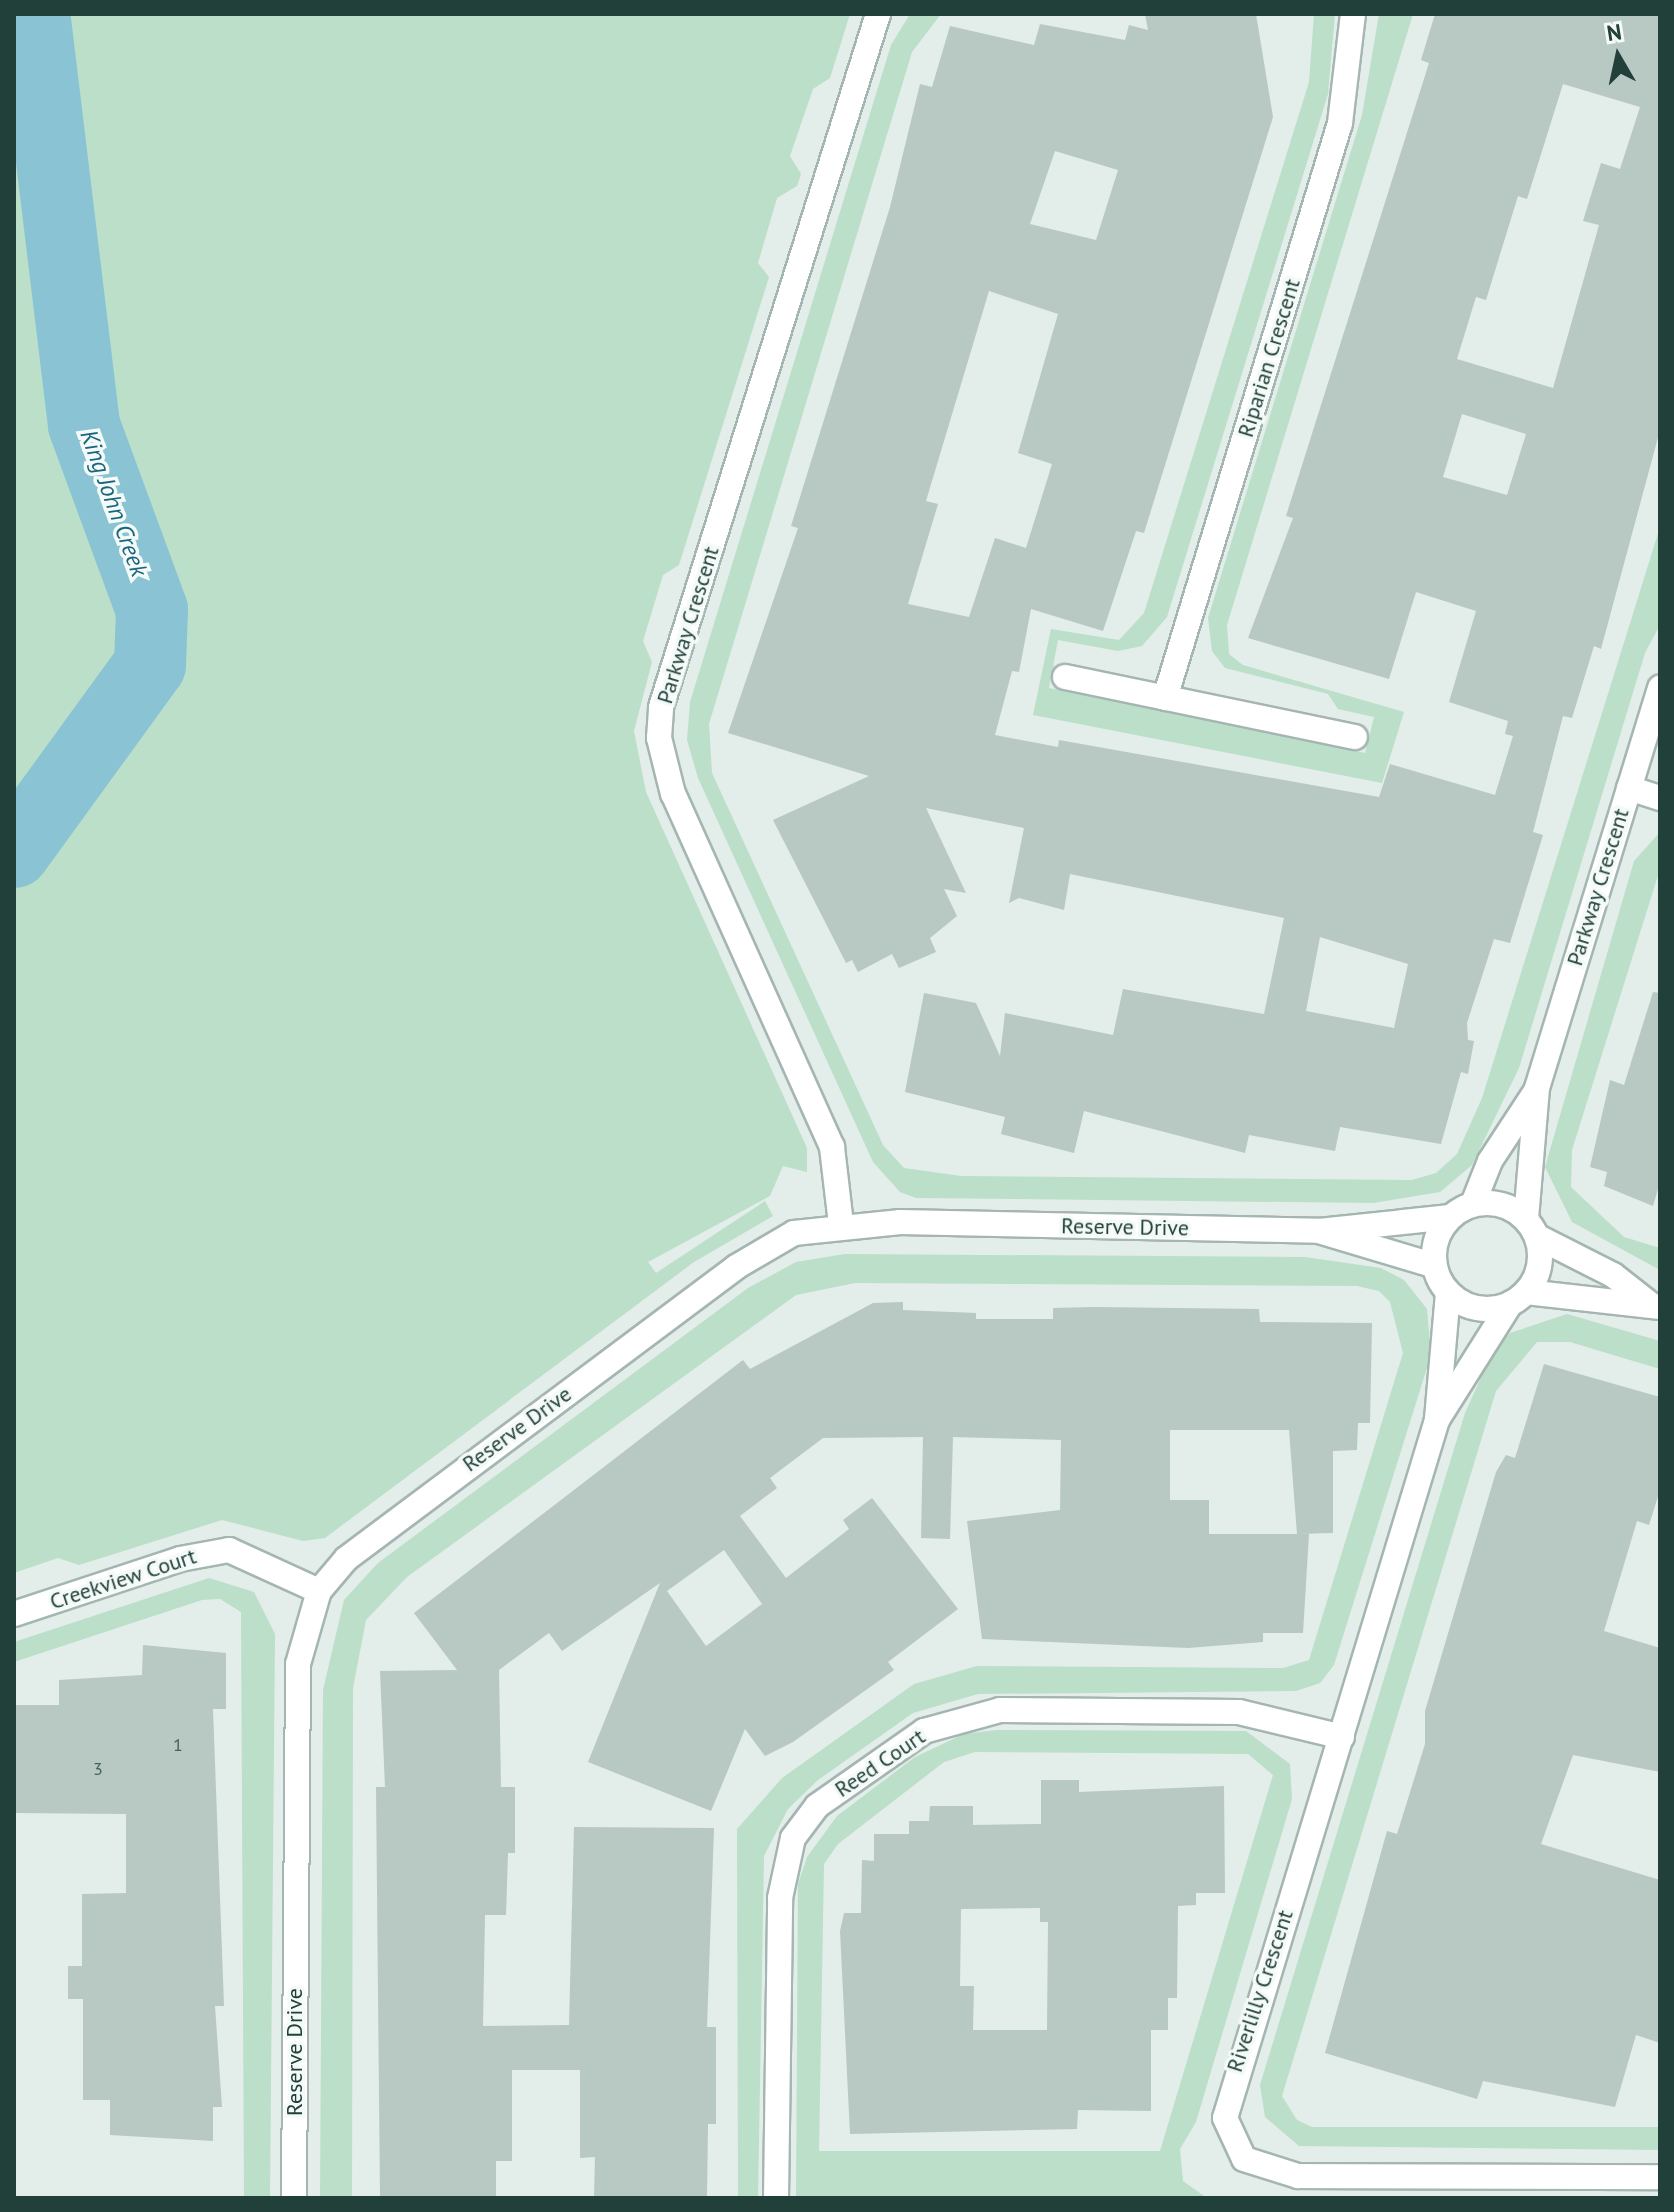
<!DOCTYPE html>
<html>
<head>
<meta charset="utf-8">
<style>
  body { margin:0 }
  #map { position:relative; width:1674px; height:2212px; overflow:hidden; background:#e3edea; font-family:"PT Sans",sans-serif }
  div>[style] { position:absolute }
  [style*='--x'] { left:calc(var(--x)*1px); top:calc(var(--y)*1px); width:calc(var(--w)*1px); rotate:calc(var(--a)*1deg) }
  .green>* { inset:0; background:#bbdfc8 }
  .river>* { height:72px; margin:-36px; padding:0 36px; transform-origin:36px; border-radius:36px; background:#8ac3d4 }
  .building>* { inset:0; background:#b8c8c3 }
  .roads { filter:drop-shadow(2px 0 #a5b6b2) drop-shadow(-2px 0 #a5b6b2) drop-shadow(0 2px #a5b6b2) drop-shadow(0 -2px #a5b6b2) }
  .minor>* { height:24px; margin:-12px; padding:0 12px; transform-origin:12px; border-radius:12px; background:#fff }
  .minor>.ring { margin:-12px; padding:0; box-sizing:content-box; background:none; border:24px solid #fff; border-radius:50% }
  span { translate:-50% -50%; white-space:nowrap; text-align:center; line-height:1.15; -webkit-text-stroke:7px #f4faf7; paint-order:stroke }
  .number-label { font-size:18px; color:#48625c }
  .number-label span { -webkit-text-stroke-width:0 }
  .street-label { font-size:22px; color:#22403a }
  .water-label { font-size:24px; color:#1a667e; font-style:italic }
  .frame { position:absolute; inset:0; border:16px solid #22403a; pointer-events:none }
  .north { position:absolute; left:1578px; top:16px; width:80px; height:80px; -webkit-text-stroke:6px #f4faf7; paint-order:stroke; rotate:351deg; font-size:22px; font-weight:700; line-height:32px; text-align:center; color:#22403a }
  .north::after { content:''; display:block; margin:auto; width:28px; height:36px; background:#22403a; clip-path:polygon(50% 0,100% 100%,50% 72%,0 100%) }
</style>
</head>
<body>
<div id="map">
  <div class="green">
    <i style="clip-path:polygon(14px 14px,850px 14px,830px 78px,813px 89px,790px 156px,801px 174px,797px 186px,777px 198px,758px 263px,769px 277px,679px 565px,663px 575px,643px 641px,652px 662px,634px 731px,646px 792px,807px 1148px,807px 1172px,783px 1166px,770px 1196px,648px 1262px,656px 1273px,765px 1201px,773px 1216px,694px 1262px,325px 1538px,303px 1541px,222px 1520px,79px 1565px,58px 1558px,14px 1573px)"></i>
    <i style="clip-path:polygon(910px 14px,941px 14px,912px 52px,709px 724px,712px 773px,883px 1145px,904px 1168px,961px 1176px,1412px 1180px,1436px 1173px,1457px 1154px,1482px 1098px,1660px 527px,1660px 625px,1645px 653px,1519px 1068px,1472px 1165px,1440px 1192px,1373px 1203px,916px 1198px,900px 1192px,873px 1162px,698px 778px,687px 740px,690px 702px,891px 45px)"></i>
    <i style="clip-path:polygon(1314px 14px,1335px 14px,1328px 94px,1167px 617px,1142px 646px,1118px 651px,1058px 640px,1049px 688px,1365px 753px,1374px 717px,1338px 709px,1328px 694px,1225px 668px,1212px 651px,1208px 618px,1362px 115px,1379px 14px,1413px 14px,1227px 625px,1229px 654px,1243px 665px,1404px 712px,1382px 783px,1033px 715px,1051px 629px,1119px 640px,1144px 613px,1309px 82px)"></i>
    <i style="clip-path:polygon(1660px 832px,1660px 869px,1572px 1150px,1571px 1187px,1624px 1237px,1660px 1248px,1660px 1270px,1572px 1222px,1545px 1167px,1634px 861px)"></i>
    <i style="clip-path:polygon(845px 1254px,1305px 1257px,1381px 1268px,1404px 1280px,1427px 1309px,1431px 1355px,1334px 1665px,1320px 1683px,1296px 1691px,978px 1694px,913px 1713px,818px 1780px,788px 1809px,764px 1856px,758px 2198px,738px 2198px,737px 1829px,782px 1778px,914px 1684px,977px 1666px,1283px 1668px,1309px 1660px,1403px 1353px,1390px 1302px,1379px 1291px,1357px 1286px,855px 1283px,796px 1295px,407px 1577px,366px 1620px,353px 1688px,352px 2198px,320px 2198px,323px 1690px,344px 1600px,378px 1563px,748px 1288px,796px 1262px)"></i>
    <i style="clip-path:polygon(1567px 1314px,1660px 1341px,1660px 1369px,1570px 1342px,1537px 1342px,1496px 1391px,1282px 2096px,1297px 2120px,1312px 2127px,1660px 2127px,1660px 2150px,1299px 2146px,1265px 2117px,1260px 2085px,1465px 1413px,1493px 1351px,1510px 1333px)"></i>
    <i style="clip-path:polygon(209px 1578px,254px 1592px,275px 1634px,270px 2198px,244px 2198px,241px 1612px,220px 1599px,202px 1600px,14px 1662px,14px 1642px)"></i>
    <i style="clip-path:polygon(evenodd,996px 1730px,1246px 1731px,1290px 1764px,1292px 1799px,1196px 2122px,1180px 2149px,1183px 2181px,1207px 2198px,796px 2198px,798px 1884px,807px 1857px,837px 1816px,915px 1757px,964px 1734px,996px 1730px,975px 1752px,1248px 1754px,1273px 1775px,1160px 2151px,819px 2151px,824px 1864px,838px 1844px,944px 1762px,975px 1752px)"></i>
  </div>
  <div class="river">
    <i style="--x:14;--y:852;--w:231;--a:-54"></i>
    <i style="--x:150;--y:665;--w:55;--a:-87.9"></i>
    <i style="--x:152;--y:610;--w:197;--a:-110.2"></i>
    <i style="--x:84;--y:425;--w:414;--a:-96.9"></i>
  </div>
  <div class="building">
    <i style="clip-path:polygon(evenodd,1145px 14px,1256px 14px,1273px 117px,1144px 533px,1136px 531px,1103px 631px,1031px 609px,1019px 672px,1012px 671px,995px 735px,1058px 747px,1059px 740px,1379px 797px,1390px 764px,1495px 795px,1513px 736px,1505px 734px,1508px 721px,1449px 702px,1476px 611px,1416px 592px,1389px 679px,1248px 638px,1293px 518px,1286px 516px,1429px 63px,1421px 60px,1435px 14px,1660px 14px,1660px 430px,1601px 649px,1594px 646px,1572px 718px,1563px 716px,1533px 832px,1543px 835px,1510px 943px,1494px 939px,1467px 1023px,1468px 1040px,1474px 1041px,1468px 1074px,1461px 1072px,1441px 1144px,1340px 1127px,1335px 1151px,1249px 1135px,1245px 1153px,1084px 1111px,1074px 1153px,1001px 1134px,1005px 1117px,905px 1092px,924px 993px,976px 1003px,1000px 1056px,1005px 1013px,1113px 1035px,1123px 989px,1264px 1014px,1284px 918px,1070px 874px,1064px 910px,1019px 898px,1009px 903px,1024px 828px,926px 808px,966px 893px,944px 889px,957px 916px,930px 938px,936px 952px,899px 968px,892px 954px,858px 972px,852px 960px,846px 963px,773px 820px,869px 776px,728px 733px,798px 528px,791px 526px,890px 207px,920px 84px,932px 87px,950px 26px,1034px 45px,1040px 24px,1125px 40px,1129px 25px,1148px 30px,1145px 14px,1563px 84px,1640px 107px,1620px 169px,1601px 163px,1583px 221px,1599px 225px,1553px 388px,1457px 359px,1476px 297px,1486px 300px,1518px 196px,1527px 199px,1563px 84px,1145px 14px,1055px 151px,1118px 170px,1096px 240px,1030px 224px,1055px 151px,1145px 14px,989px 291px,1058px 314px,1018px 453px,1052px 464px,1026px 548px,995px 538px,969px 617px,908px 604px,938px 504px,926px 501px,989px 291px,1145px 14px,1462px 414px,1526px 434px,1507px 495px,1443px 477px,1462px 414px,1145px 14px,1320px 937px,1408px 964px,1394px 1028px,1306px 1011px,1320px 937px)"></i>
    <i style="clip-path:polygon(1653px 992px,1660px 993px,1660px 1182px,1653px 1206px,1604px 1186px,1607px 1172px,1590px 1167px,1610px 1080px,1624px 1085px)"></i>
    <i style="clip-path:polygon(evenodd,903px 1302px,903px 1310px,976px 1313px,976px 1319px,1053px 1319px,1053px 1308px,1094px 1307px,1259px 1309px,1260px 1322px,1372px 1323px,1370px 1423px,1358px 1423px,1357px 1450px,1333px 1451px,1333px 1533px,1297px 1534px,1289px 1430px,1170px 1430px,1170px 1500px,1209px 1500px,1209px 1534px,1309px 1534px,1303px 1633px,1263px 1633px,1263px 1642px,1188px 1648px,982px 1639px,967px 1521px,1060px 1510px,1061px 1440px,953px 1437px,950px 1539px,921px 1538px,923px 1437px,823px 1438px,770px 1478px,777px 1488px,740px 1516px,786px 1578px,849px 1529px,843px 1520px,872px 1498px,958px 1609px,888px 1662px,894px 1670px,793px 1742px,765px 1756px,745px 1729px,711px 1811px,588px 1762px,660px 1583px,562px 1651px,549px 1633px,499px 1670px,501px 1787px,515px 1787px,515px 1853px,508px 1853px,506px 1915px,485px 1915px,483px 2026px,569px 2025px,574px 1827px,714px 1828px,707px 2027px,716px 2027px,716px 2124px,708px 2124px,707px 2198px,594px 2198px,595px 2157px,580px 2158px,580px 2070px,512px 2070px,512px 2161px,496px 2161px,496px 2198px,380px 2198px,376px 1787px,385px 1787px,380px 1671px,457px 1670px,414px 1613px,743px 1360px,750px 1369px,873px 1303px,903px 1302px,724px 1550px,762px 1604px,706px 1646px,667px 1591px,724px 1550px)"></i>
    <i style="clip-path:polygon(1544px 1364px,1660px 1397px,1660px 1490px,1649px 1525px,1637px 1521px,1604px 1631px,1660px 1648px,1660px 1772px,1573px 1755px,1541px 1844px,1660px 1880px,1660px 2043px,1636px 2035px,1615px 2107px,1483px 2081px,1477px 2099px,1325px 2053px,1387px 1831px,1397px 1834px,1425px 1744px,1425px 1711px,1496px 1472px,1506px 1455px,1515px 1458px)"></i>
    <i style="clip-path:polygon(143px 1645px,226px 1653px,226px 1709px,213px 1709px,224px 2006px,215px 2006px,222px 2107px,213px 2107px,213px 2141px,110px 2135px,110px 2100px,83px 2100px,83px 1999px,68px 1999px,68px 1966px,82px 1966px,82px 1894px,126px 1893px,126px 1814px,14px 1813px,14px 1705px,59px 1705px,59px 1680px,142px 1675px)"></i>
    <i style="clip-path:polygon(evenodd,1041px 1780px,1079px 1780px,1079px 1792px,1224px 1786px,1225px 1893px,1196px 1893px,1196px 1905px,1178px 1906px,1177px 1998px,1168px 1998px,1168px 2030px,1151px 2030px,1151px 2111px,1078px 2110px,1077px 2129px,850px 2134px,840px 1931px,844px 1913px,861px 1913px,862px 1860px,874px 1861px,874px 1834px,909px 1834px,909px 1821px,929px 1821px,930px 1806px,973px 1806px,973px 1825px,1041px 1824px,1041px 1780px,1040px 1908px,1040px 1922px,1048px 1922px,1047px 2030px,973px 2030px,974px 1986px,960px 1986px,961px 1909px,1040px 1908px)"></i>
  </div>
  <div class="roads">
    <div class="minor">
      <i style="--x:1065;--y:677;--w:296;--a:11.7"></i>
      <i style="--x:1165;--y:698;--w:601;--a:-73.07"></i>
      <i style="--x:1340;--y:123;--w:110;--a:-83.2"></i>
      <i style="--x:1629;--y:788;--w:33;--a:18"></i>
      <i class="ring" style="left:1434px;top:1203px;width:82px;height:82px"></i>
      <i style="--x:1473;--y:1204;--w:46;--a:-68.4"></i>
      <i style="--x:1490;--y:1161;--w:84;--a:-56.7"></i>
      <i style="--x:1526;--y:1219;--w:131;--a:-85.2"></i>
      <i style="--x:1537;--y:1088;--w:419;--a:-72.9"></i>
      <i style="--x:841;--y:1224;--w:78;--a:-96.7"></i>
      <i style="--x:832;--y:1147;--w:387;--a:-114.2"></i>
      <i style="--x:673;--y:794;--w:58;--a:-104"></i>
      <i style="--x:659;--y:738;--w:31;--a:-86"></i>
      <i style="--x:661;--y:707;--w:726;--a:-72.61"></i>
      <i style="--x:1322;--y:1232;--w:116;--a:16.6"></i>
      <i style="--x:1538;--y:1237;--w:84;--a:26.9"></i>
      <i style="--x:1613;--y:1275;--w:47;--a:38.1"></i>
      <i style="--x:1526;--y:1292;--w:135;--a:6.4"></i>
      <i style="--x:1448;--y:1293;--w:127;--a:95"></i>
      <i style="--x:1437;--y:1420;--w:729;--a:106.89"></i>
      <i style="--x:1225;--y:2118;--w:45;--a:65.1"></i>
      <i style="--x:1244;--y:2159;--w:57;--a:17.5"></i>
      <i style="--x:1298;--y:2176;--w:362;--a:0.2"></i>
      <i style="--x:1437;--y:1420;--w:137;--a:-57.8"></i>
      <i style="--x:14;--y:1614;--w:175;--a:-18.3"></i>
      <i style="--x:180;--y:1559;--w:50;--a:-10.4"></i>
      <i style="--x:229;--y:1550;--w:99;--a:24.5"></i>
      <i style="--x:294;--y:2198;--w:534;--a:-89.57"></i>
      <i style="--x:298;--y:1664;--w:76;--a:-74"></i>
      <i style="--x:319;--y:1591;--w:42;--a:-49.8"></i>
      <i style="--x:346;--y:1559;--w:487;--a:-36.8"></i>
      <i style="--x:736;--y:1267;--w:67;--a:-30.4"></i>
      <i style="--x:794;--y:1233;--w:107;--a:-5.9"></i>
      <i style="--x:900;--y:1222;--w:419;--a:1.2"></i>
      <i style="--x:1319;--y:1231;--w:132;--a:-6.1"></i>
      <i style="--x:776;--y:2198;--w:300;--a:-89.2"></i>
      <i style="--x:780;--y:1898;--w:61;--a:-77.8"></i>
      <i style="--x:793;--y:1838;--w:40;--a:-53"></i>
      <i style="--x:817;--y:1806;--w:131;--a:-35"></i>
      <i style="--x:924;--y:1731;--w:79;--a:-15.4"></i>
      <i style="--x:1000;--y:1710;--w:239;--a:0.5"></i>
      <i style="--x:1239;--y:1712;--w:106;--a:13.6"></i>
    </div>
  </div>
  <div class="number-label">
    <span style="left:178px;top:1745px">1</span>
    <span style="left:98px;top:1769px">3</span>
  </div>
  <div class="street-label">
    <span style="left:1269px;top:358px;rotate:-73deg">Riparian Crescent</span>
    <span style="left:688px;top:625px;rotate:-73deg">Parkway Crescent</span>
    <span style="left:1598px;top:887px;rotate:-73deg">Parkway Crescent</span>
    <span style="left:1125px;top:1227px;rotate:1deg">Reserve Drive</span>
    <span style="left:517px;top:1429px;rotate:-36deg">Reserve Drive</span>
    <span style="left:123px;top:1579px;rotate:-18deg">Creekview Court</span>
    <span style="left:880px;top:1763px;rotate:-34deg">Reed Court</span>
    <span style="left:1260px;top:1991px;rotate:-72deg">Riverlilly Crescent</span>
    <span style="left:295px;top:2052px;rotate:-90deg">Reserve Drive</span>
  </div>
  <div class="water-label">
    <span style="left:114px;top:503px;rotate:70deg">King John Creek</span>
  </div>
  <div class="frame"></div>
  <div class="north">N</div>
</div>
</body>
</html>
